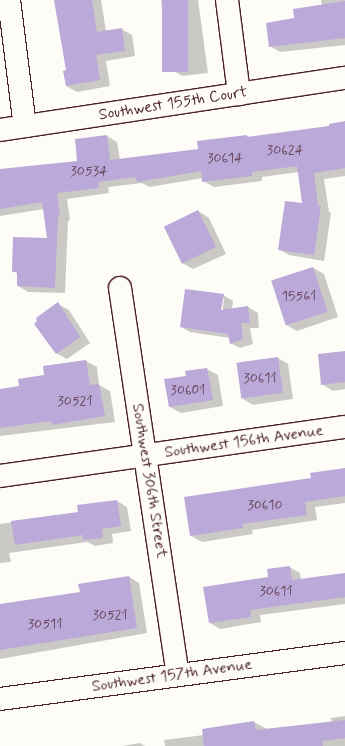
<!DOCTYPE html>
<html>
<head>
<meta charset="utf-8">
<style>
  body { margin:0 }
  #map { position:relative; width:345px; height:746px; overflow:hidden; background:#fdfcf7; font-family:Mynerve,sans-serif }
  div>[style] { position:absolute }
  [style*='--x'] { left:calc(var(--x)*1px); top:calc(var(--y)*1px); width:calc(var(--w)*1px); rotate:calc(var(--a)*1deg) }
  .shadow>* { inset:0; background:#0003 }
  .building>* { inset:0; background:#baa9d9; transform-origin:0 0 }
  .roads { filter:drop-shadow(1px 0 #4a1f2b) drop-shadow(-1px 0 #4a1f2b) drop-shadow(0 1px #4a1f2b) drop-shadow(0 -1px #4a1f2b) }
  .minor>* { height:22px; margin:-11px; padding:0 11px; transform-origin:11px; border-radius:11px; background:#fdfcf7 }
  span { translate:-50% -50%; white-space:nowrap; text-align:center; line-height:1.15; -webkit-text-stroke:3.5px #fdfcf7; paint-order:stroke }
  .number-label { font-size:14px; color:#664256 }
  .number-label span { -webkit-text-stroke-width:0 }
  .street-label { font-size:16px; color:#4a1f2b }
</style>
</head>
<body>
<div id="map">
  <div class="shadow">
    <i style="clip-path:polygon(55px 0,101px 0,106px 31px,121px 29px,132px 35px,135px 56px,106px 61px,110px 86px,77px 92px,66px 86px,67px 71px)"></i>
    <i style="clip-path:polygon(161px 0,198px 0,208px 73px,182px 76px,172px 70px)"></i>
    <i style="clip-path:polygon(321px 0,345px 0,345px 45px,280px 52px,270px 46px,296px 19px,322px 6px)"></i>
    <i style="clip-path:polygon(345px 122px,345px 176px,324px 179px,329px 212px,331px 213px,324px 261px,289px 255px,279px 249px,303px 204px,299px 172px,262px 177px,262px 181px,214px 187px,203px 181px,203px 178px,149px 187px,142px 183px,108px 187px,109px 193px,67px 199px,70px 220px,68px 221px,65px 293px,28px 292px,18px 286px,18px 274px,13px 271px,48px 239px,44px 209px,0 216px,0 170px,78px 162px,107px 136px,117px 142px,120px 160px,199px 150px,247px 136px,251px 138px,330px 127px)"></i>
    <i style="clip-path:polygon(198px 211px,209px 218px,226px 254px,193px 269px,182px 263px)"></i>
    <i style="clip-path:polygon(313px 268px,324px 274px,338px 317px,297px 331px,286px 325px,272px 281px)"></i>
    <i style="clip-path:polygon(evenodd,223px 295px,233px 301px,232px 309px,248px 307px,258px 313px,259px 328px,250px 328px,253px 344px,240px 348px,230px 343px,230px 338px,190px 332px,181px 327px,223px 295px,222px 298px,224px 298px,222px 315px,220px 314px,222px 298px)"></i>
    <i style="clip-path:polygon(58px 304px,69px 310px,90px 343px,67px 359px,56px 353px)"></i>
    <i style="clip-path:polygon(345px 352px,345px 389px,333px 391px,322px 384px)"></i>
    <i style="clip-path:polygon(278px 358px,288px 364px,293px 399px,253px 405px,243px 399px)"></i>
    <i style="clip-path:polygon(86px 361px,97px 367px,99px 385px,110px 391px,115px 422px,0 436px,0 391px,20px 387px)"></i>
    <i style="clip-path:polygon(207px 369px,218px 375px,223px 406px,181px 413px,170px 407px,187px 377px)"></i>
    <i style="clip-path:polygon(345px 469px,345px 503px,315px 507px,317px 520px,252px 530px,253px 534px,202px 542px,191px 536px,312px 479px)"></i>
    <i style="clip-path:polygon(117px 501px,127px 507px,131px 531px,112px 534px,113px 543px,95px 546px,87px 542px,9px 553px,11px 562px,0 563px,0 524px,79px 513px)"></i>
    <i style="clip-path:polygon(289px 567px,300px 573px,301px 580px,345px 574px,345px 604px,260px 615px,261px 622px,220px 629px,210px 623px,269px 578px)"></i>
    <i style="clip-path:polygon(129px 577px,139px 583px,147px 633px,0 659px,0 606px,81px 593px)"></i>
    <i style="clip-path:polygon(345px 716px,345px 746px,165px 746px,164px 740px,204px 735px,203px 730px,254px 722px,267px 729px,332px 722px,331px 718px)"></i>
    <i style="clip-path:polygon(140px 743px,145px 746px,122px 746px)"></i>
  </div>
  <div class="building">
    <i style="clip-path:polygon(54px 0,92px 0,97px 32px,122px 28px,125px 51px,96px 55px,100px 80px,66px 86px,63px 71px,66px 70px)"></i>
    <i style="left:162px;top:0;width:26px;height:72px"></i>
    <i style="clip-path:polygon(345px 1px,345px 38px,269px 47px,266px 23px,294px 18px,293px 9px)"></i>
    <i style="clip-path:polygon(345px 121px,345px 168px,314px 173px,318px 206px,321px 206px,314px 255px,278px 250px,285px 201px,302px 203px,297px 166px,252px 172px,252px 176px,202px 182px,201px 171px,137px 182px,135px 177px,98px 182px,99px 188px,57px 193px,60px 215px,58px 215px,55px 288px,17px 286px,17px 272px,12px 272px,13px 237px,47px 238px,42px 202px,0 209px,0 169px,77px 161px,75px 139px,107px 135px,110px 160px,198px 149px,197px 141px,247px 135px,247px 137px,329px 126px,329px 124px)"></i>
    <i style="left:198px;top:210px;width:41px;height:38px;rotate:64deg"></i>
    <i style="left:313px;top:267px;width:47px;height:44px;rotate:72deg"></i>
    <i style="clip-path:polygon(185px 289px,224px 294px,221px 310px,248px 306px,250px 323px,241px 323px,243px 339px,230px 344px,228px 334px,180px 327px)"></i>
    <i style="clip-path:polygon(58px 302px,80px 337px,56px 354px,34px 324px,37px 321px,36px 318px)"></i>
    <i style="clip-path:polygon(345px 351px,345px 382px,321px 385px,318px 354px)"></i>
    <i style="left:278px;top:357px;width:36px;height:42px;rotate:82deg"></i>
    <i style="clip-path:polygon(86px 360px,90px 385px,99px 384px,105px 416px,52px 425px,51px 421px,0 428px,0 389px,19px 386px,18px 379px,44px 375px,43px 366px)"></i>
    <i style="clip-path:polygon(207px 368px,213px 400px,169px 407px,164px 379px,186px 376px,185px 371px)"></i>
    <i style="clip-path:polygon(345px 468px,345px 496px,305px 502px,307px 515px,242px 524px,243px 528px,190px 536px,184px 497px,311px 478px,310px 473px)"></i>
    <i style="clip-path:polygon(117px 500px,121px 526px,102px 529px,103px 538px,83px 540px,83px 535px,15px 545px,11px 521px,78px 512px,77px 505px)"></i>
    <i style="clip-path:polygon(290px 566px,292px 580px,345px 573px,345px 597px,250px 610px,251px 617px,209px 623px,203px 587px,268px 577px,267px 569px)"></i>
    <i style="clip-path:polygon(129px 576px,137px 628px,0 650px,0 604px,80px 592px,78px 584px)"></i>
    <i style="clip-path:polygon(345px 720px,345px 738px,322px 741px,323px 746px,204px 746px,202px 729px,254px 721px,256px 730px)"></i>
  </div>
  <div class="roads">
    <div class="minor">
      <i style="--x:9;--y:0;--w:127;--a:82.8"></i>
      <i style="--x:227;--y:0;--w:95;--a:82.7"></i>
      <i style="--x:0;--y:130;--w:349;--a:-8.6"></i>
      <i style="--x:120;--y:288;--w:391;--a:81.5"></i>
      <i style="--x:0;--y:476;--w:348;--a:-8.1"></i>
      <i style="--x:0;--y:699;--w:348;--a:-7.6"></i>
    </div>
  </div>
  <div class="number-label">
    <span style="left:285px;top:150px">30624</span>
    <span style="left:225px;top:158px">30614</span>
    <span style="left:89px;top:171px">30534</span>
    <span style="left:299px;top:296px">15561</span>
    <span style="left:260px;top:378px">30611</span>
    <span style="left:188px;top:390px">30601</span>
    <span style="left:75px;top:401px">30521</span>
    <span style="left:265px;top:505px">30610</span>
    <span style="left:276px;top:591px">30611</span>
    <span style="left:110px;top:615px">30521</span>
    <span style="left:45px;top:624px">30511</span>
  </div>
  <div class="street-label">
    <span style="left:173px;top:104px;rotate:-9deg">Southwest 155th Court</span>
    <span style="left:244px;top:442px;rotate:-8deg">Southwest 156th Avenue</span>
    <span style="left:149px;top:481px;rotate:81deg">Southwest 306th Street</span>
    <span style="left:172px;top:676px;rotate:-8deg">Southwest 157th Avenue</span>
  </div>
</div>
</body>
</html>
